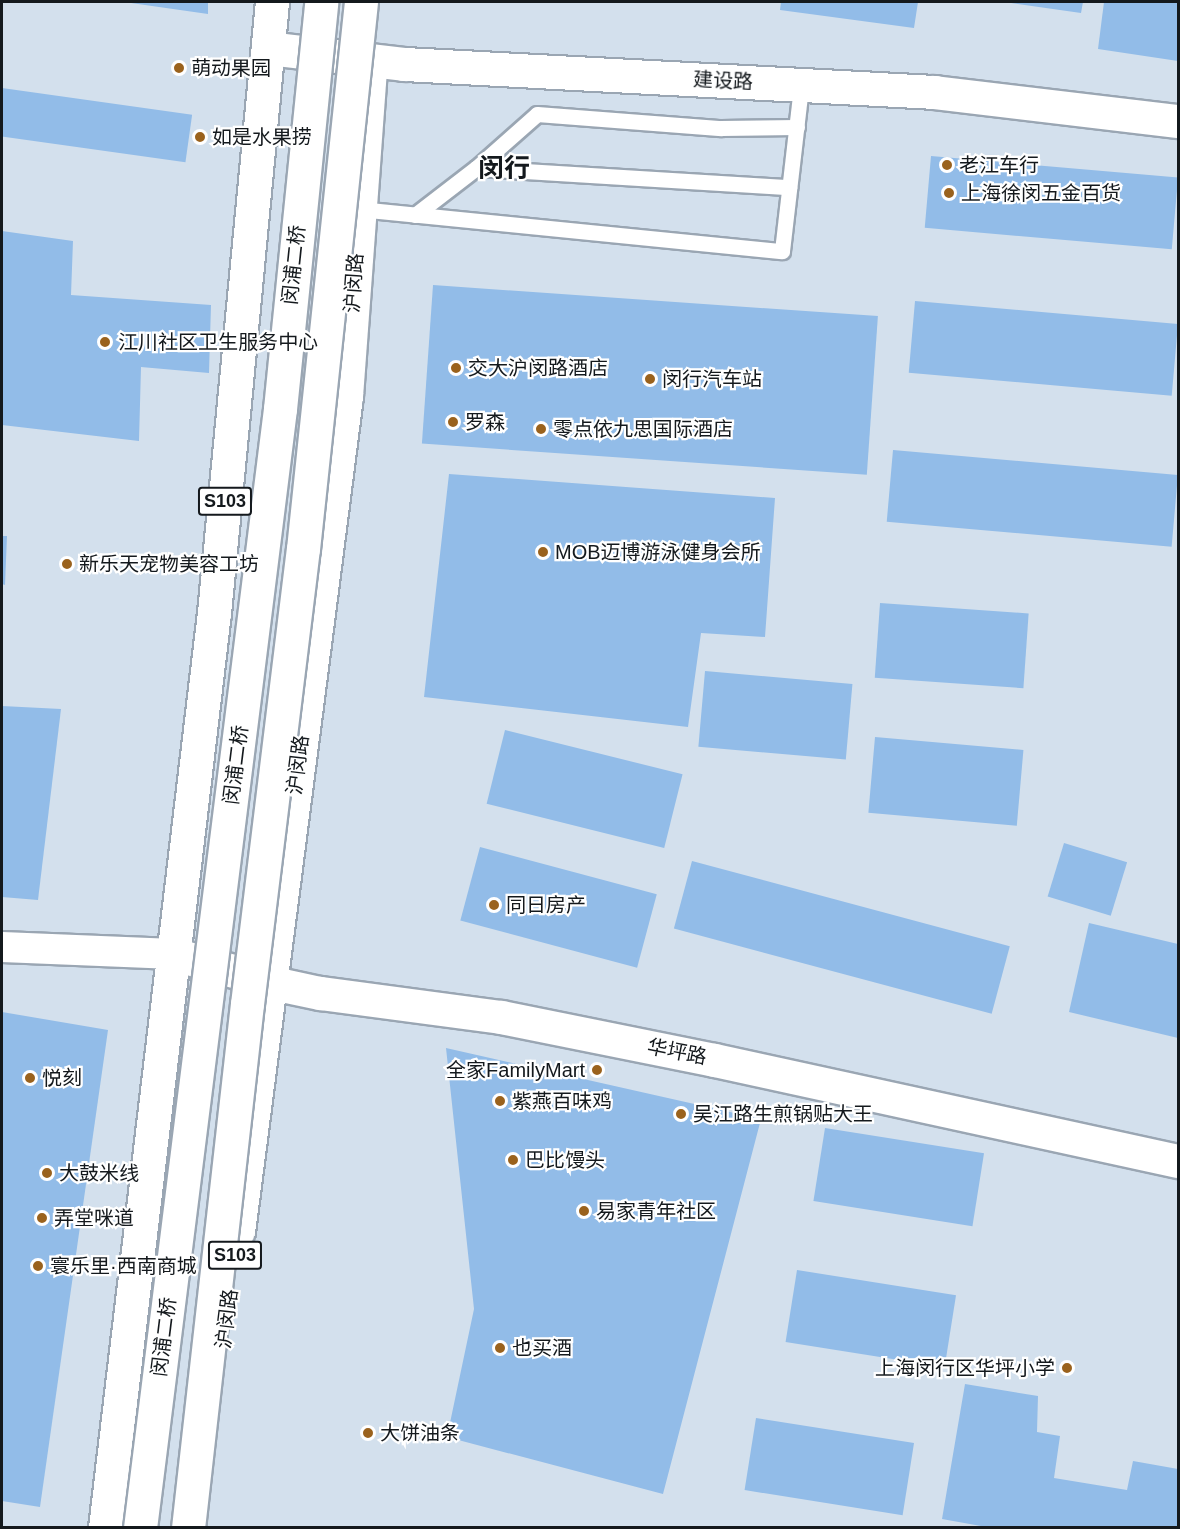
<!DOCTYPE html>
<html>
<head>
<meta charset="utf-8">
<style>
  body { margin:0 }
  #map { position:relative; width:1180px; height:1529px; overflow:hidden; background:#d3e0ed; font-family:Arial,"Noto Sans SC",sans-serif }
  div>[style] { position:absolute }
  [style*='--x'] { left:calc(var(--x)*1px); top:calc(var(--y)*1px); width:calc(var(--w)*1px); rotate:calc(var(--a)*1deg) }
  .building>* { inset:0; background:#92bce8; transform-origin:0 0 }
  .roads { filter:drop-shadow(2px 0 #9aa6b3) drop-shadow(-2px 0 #9aa6b3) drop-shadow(0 2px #9aa6b3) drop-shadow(0 -2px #9aa6b3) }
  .service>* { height:15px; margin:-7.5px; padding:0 7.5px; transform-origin:7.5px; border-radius:7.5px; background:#fff }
  .minor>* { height:30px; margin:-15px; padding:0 15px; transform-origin:15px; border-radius:15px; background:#fff }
  .tertiary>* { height:33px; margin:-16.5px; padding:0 16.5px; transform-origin:16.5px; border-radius:16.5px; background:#fff }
  .primary>* { height:33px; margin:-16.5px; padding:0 16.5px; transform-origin:16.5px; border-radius:16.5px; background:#fff }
  .rail>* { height:4.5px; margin-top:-2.25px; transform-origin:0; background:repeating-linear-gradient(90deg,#7c858e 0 10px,transparent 0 20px) }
  .bridges { filter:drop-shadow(2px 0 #9aa6b3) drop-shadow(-2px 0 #9aa6b3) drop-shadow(0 2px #9aa6b3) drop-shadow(0 -2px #9aa6b3) }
  .primary-bridge>* { height:33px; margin:-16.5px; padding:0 16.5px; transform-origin:16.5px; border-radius:16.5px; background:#fff }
  .dots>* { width:16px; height:16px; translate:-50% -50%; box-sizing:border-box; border:3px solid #fff; border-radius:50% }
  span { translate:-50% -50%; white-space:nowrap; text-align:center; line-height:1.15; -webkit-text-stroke:4.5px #fff; paint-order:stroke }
  .shield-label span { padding:2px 4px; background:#fff; border:2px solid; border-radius:4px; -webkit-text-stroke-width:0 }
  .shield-label { font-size:18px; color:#14191d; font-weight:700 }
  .poi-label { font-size:20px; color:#14191d }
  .left { translate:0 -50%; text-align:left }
  .right { translate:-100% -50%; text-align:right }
  .street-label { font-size:20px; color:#14191d }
  .district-label { font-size:26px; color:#14191d; font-weight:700 }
  .frame { position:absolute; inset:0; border:3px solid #14191d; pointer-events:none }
</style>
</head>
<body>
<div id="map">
  <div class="building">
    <i style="clip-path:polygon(131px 2px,208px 2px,208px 14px,131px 3px)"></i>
    <i style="clip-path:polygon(781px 2px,918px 2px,914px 28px,780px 10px)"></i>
    <i style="clip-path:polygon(1004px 2px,1083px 2px,1081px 13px)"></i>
    <i style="clip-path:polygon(1104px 2px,1178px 2px,1178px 61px,1098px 49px)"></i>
    <i style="left:2px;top:88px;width:192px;height:48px;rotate:8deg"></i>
    <i style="left:931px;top:156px;width:248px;height:72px;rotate:5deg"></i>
    <i style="clip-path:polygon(2px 231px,73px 241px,71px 295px,211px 305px,209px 373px,141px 367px,139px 441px,2px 425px)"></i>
    <i style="left:433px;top:285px;width:446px;height:159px;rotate:4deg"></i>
    <i style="left:915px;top:301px;width:264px;height:72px;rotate:5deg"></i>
    <i style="left:893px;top:450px;width:286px;height:72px;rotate:5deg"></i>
    <i style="clip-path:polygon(449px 474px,775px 498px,765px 637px,701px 633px,688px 727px,424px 697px)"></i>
    <i style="clip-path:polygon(2px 536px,7px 536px,5px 585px,2px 584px)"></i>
    <i style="left:880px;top:603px;width:149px;height:75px;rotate:4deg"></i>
    <i style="left:705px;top:671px;width:148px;height:76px;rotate:5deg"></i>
    <i style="clip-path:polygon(2px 706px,61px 709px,38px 900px,2px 897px)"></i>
    <i style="left:505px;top:730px;width:183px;height:76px;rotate:14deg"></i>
    <i style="left:875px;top:737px;width:149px;height:76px;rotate:5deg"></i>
    <i style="left:1064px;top:843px;width:66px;height:56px;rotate:17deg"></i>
    <i style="left:480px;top:847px;width:183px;height:76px;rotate:15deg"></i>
    <i style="left:692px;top:861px;width:329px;height:70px;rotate:15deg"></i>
    <i style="clip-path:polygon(1089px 923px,1178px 944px,1178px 1038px,1069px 1012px)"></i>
    <i style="clip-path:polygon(2px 1012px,108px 1030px,40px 1507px,2px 1501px)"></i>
    <i style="clip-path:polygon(446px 1048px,761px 1119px,663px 1494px,447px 1437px,474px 1309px)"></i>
    <i style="left:825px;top:1128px;width:161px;height:74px;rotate:9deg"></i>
    <i style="left:797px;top:1270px;width:161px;height:73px;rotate:9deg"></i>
    <i style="clip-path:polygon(965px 1384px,1038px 1396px,1037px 1432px,1060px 1436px,1054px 1478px,1127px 1490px,1133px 1461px,1178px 1469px,1178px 1528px,992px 1528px,942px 1519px)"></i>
    <i style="left:756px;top:1418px;width:160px;height:73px;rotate:9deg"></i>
  </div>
  <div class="roads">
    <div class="service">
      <i style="--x:476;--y:168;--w:314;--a:3.5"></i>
      <i style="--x:359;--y:209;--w:425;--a:5.7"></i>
      <i style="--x:782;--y:251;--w:166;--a:-83.4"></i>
      <i style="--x:415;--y:215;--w:77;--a:-37.6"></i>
      <i style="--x:476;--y:168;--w:81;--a:-41.5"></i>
      <i style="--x:537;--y:114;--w:185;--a:4.4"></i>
      <i style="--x:721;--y:128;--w:76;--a:-0.8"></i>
    </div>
    <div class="minor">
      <i style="--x:2;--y:947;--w:172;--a:2.3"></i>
    </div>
    <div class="tertiary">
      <i style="--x:268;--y:48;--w:137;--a:6.7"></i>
      <i style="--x:404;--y:64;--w:531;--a:3.02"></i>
      <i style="--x:934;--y:92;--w:246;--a:6.8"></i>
      <i style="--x:174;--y:954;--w:112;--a:16"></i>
      <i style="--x:282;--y:985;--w:40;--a:12"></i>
      <i style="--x:321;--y:993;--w:182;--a:7.6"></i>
      <i style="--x:501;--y:1017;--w:217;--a:11.4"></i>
      <i style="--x:714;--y:1060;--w:475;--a:12.3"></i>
    </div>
    <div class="primary">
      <i style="--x:238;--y:1231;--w:842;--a:-82.63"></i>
      <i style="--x:346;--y:396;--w:331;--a:-85.8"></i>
      <i style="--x:105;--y:1528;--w:921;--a:-83.21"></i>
      <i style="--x:214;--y:613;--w:614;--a:-84.58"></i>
    </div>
  </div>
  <div class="rail">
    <i style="--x:156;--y:1528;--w:1246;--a:-83.27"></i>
    <i style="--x:302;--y:291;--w:290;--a:-84.5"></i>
    <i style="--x:175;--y:1528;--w:1244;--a:-83.26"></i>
    <i style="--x:321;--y:293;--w:292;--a:-84.5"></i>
  </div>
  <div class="bridges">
    <div class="primary-bridge">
      <i style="--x:140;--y:1528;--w:1128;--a:-82.87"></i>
      <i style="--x:280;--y:409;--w:409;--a:-84.2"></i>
      <i style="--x:188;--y:1528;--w:527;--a:-83.58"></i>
      <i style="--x:247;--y:1004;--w:458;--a:-83"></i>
      <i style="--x:303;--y:549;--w:550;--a:-83.95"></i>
    </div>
  </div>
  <div class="dots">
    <i style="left:179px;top:68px;background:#9a621d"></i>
    <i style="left:200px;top:137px;background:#9a621d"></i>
    <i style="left:947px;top:165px;background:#9a621d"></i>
    <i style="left:949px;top:193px;background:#9a621d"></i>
    <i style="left:105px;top:342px;background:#9a621d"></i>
    <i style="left:456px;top:368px;background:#9a621d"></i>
    <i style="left:650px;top:379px;background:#9a621d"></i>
    <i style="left:453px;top:422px;background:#9a621d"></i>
    <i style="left:541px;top:429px;background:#9a621d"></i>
    <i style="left:543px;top:552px;background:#9a621d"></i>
    <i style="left:67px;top:564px;background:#9a621d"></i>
    <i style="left:494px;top:905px;background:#9a621d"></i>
    <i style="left:597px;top:1070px;background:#9a621d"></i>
    <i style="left:30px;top:1078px;background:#9a621d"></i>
    <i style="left:500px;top:1101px;background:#9a621d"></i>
    <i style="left:681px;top:1114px;background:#9a621d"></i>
    <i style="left:513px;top:1160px;background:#9a621d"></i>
    <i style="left:47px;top:1173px;background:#9a621d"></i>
    <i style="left:584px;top:1211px;background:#9a621d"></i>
    <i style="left:42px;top:1218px;background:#9a621d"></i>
    <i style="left:38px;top:1266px;background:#9a621d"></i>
    <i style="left:500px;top:1348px;background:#9a621d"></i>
    <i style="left:1067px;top:1368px;background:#9a621d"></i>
    <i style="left:368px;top:1433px;background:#9a621d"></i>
  </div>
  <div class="shield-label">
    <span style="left:225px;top:501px">S103</span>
    <span style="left:235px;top:1255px">S103</span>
  </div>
  <div class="poi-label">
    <span class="left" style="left:191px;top:68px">萌动果园</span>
    <span class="left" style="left:212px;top:137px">如是水果捞</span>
    <span class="left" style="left:959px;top:165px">老江车行</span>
    <span class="left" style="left:961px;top:193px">上海徐闵五金百货</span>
    <span class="left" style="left:118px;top:342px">江川社区卫生服务中心</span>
    <span class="left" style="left:468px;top:368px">交大沪闵路酒店</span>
    <span class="left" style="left:662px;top:379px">闵行汽车站</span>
    <span class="left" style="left:465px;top:422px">罗森</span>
    <span class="left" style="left:553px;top:429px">零点依九思国际酒店</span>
    <span class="left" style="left:555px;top:552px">MOB迈博游泳健身会所</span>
    <span class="left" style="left:79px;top:564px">新乐天宠物美容工坊</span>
    <span class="left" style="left:506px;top:905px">同日房产</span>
    <span class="right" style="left:585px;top:1070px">全家FamilyMart</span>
    <span class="left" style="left:42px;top:1078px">悦刻</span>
    <span class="left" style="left:512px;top:1101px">紫燕百味鸡</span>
    <span class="left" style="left:693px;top:1114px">吴江路生煎锅贴大王</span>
    <span class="left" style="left:525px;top:1160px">巴比馒头</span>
    <span class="left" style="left:59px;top:1173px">大鼓米线</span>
    <span class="left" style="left:596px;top:1211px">易家青年社区</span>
    <span class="left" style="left:54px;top:1218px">弄堂咪道</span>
    <span class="left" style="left:50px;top:1266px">寰乐里·西南商城</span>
    <span class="left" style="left:512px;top:1348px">也买酒</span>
    <span class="right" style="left:1055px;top:1368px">上海闵行区华坪小学</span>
    <span class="left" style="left:380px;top:1433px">大饼油条</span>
  </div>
  <div class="street-label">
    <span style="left:723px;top:81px;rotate:3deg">建设路</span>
    <span style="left:294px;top:265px;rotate:-84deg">闵浦二桥</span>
    <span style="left:354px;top:283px;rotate:-86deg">沪闵路</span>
    <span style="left:236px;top:765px;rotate:-83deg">闵浦二桥</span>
    <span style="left:298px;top:765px;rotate:-83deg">沪闵路</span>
    <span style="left:677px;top:1052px;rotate:11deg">华坪路</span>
    <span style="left:227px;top:1319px;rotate:-83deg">沪闵路</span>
    <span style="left:164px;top:1337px;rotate:-83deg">闵浦二桥</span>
  </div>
  <div class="district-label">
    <span style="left:504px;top:169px">闵行</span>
  </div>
  <div class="frame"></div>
</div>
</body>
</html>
